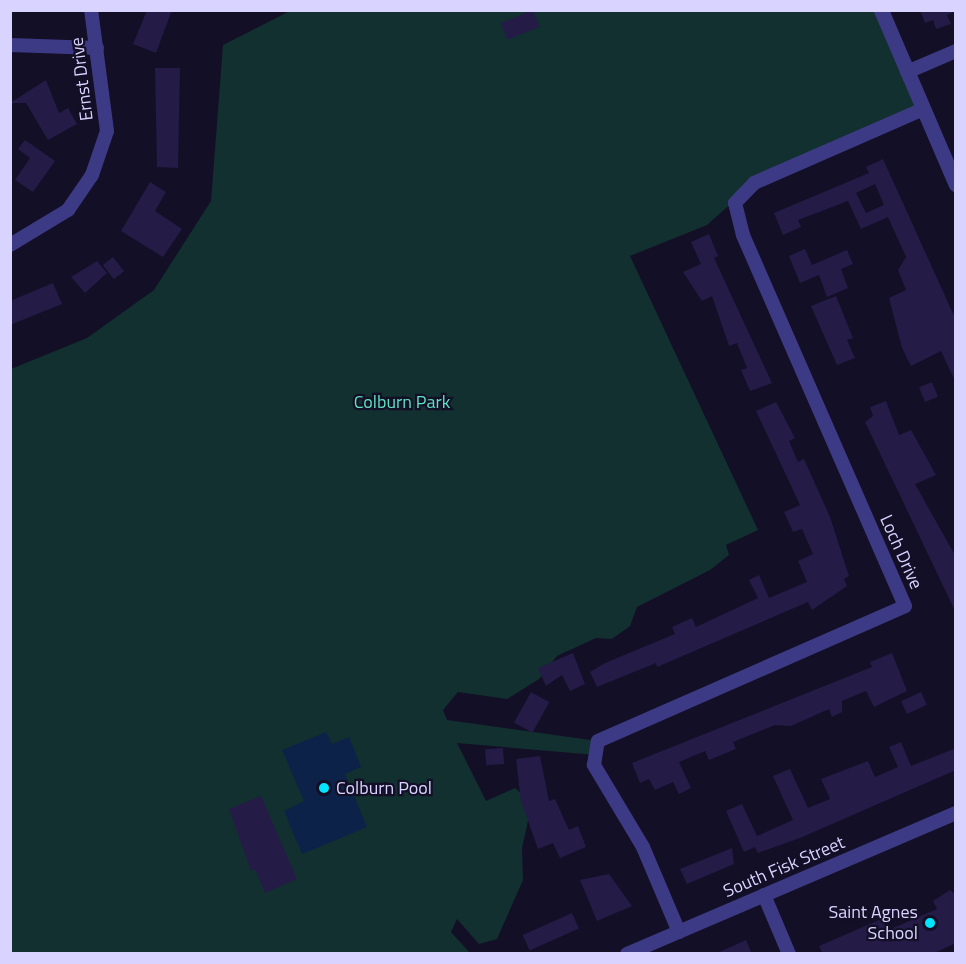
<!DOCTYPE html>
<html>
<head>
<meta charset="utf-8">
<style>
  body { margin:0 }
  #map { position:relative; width:966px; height:964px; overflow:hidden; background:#130f26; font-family:"Titillium Web",sans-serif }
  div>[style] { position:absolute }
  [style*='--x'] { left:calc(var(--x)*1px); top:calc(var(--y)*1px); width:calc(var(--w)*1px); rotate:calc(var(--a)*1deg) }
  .green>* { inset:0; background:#12302f }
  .water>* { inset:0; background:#0c2248 }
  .building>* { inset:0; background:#241b47; transform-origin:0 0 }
  .minor>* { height:14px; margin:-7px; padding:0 7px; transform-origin:7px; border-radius:7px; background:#3d3a85 }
  .tertiary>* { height:15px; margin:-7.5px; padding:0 7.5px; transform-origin:7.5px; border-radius:7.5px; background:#3d3a85 }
  .dots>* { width:16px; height:16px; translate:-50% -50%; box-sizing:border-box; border:3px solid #130f26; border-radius:50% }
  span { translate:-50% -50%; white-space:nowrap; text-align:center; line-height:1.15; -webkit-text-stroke:4.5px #130f26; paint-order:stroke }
  .street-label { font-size:18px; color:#d9d4ff }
  .park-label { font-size:18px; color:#5fe0c0 }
  .poi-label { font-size:18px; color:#d9d4ff }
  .left { translate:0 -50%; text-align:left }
  .right { translate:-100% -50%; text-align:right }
  .frame { position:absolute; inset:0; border:12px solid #d9d4ff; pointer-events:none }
</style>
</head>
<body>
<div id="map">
  <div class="green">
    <i style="clip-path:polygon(290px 11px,881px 11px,923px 109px,754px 183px,707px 225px,630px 256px,758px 530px,726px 545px,729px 555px,710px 570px,637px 607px,630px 626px,612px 639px,596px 638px,557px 656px,539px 679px,507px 699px,458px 692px,443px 710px,447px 720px,598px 741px,596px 755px,457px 743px,486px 801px,515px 788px,532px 803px,522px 848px,523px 880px,497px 939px,479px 944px,457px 919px,451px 932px,470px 953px,11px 954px,11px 369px,87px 338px,154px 290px,211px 201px,223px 45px)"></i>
  </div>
  <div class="water">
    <i style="clip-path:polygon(326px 732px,332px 744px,349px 737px,361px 767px,345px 774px,367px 827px,302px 854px,284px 811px,304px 801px,282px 750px)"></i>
  </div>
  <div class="building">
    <i style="clip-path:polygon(147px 10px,172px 10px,156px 53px,133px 44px)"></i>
    <i style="left:533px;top:10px;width:18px;height:35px;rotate:68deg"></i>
    <i style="clip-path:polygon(920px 10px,956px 10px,956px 11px,947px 15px,951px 24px,936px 29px,933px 20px,925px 23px)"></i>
    <i style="clip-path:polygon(155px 68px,180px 68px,178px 168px,157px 167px)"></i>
    <i style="clip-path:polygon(46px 80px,59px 113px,68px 108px,77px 124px,48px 140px,26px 103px,10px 103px)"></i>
    <i style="clip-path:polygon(25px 140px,55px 161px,33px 192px,15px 180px,30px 158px,18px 149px)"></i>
    <i style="clip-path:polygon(evenodd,883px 159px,956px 320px,956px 383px,941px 351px,911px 366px,902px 348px,889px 298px,906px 290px,898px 270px,906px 257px,888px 217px,861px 229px,848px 201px,798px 220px,801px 227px,783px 235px,774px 213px,869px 173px,866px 167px,883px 159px,875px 184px,884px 205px,866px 213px,856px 193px,875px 184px)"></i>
    <i style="clip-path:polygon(150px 182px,166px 192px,155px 211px,182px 229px,163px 257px,121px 231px)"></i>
    <i style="clip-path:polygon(709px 234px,718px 256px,714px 258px,772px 383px,750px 391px,741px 370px,747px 368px,737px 343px,729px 346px,712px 296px,702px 301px,683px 272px,701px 264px,691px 242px)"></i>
    <i style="clip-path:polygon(805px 249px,812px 265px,847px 250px,853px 264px,841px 269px,848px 288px,827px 297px,819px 275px,800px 283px,789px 256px)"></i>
    <i style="left:113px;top:257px;width:18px;height:13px;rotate:52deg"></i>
    <i style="clip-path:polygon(97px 261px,107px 273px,85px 293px,71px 277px)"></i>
    <i style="clip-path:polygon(53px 283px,62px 304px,10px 325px,10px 301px)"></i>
    <i style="clip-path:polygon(836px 296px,853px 338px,847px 340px,855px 358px,837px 365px,811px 306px)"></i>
    <i style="left:932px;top:382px;width:16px;height:14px;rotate:68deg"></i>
    <i style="clip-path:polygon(886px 401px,899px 435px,911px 430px,936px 475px,915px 484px,956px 557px,956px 613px,865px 422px,873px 416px,870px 407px)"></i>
    <i style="clip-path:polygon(776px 402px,795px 438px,789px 441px,798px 462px,804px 459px,830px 517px,849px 576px,844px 579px,847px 586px,812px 610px,808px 602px,657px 667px,656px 663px,597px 687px,590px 672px,605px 663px,675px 634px,672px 627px,692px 618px,696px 627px,758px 598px,749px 580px,759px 575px,769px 598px,807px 582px,798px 561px,813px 554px,802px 529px,793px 532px,784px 512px,800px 505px,756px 411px)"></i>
    <i style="clip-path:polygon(573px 653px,585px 684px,570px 691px,562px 675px,546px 686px,538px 668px)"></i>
    <i style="clip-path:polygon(892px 653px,907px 691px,874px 707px,866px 691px,842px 701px,842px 712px,832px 717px,829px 709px,791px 726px,775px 725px,733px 742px,736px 749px,709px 760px,705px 751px,679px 762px,691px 788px,679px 794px,673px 782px,655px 790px,649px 779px,640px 783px,632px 763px,872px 667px,870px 662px)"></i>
    <i style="left:531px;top:692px;width:21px;height:35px;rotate:29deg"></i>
    <i style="left:921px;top:692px;width:14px;height:22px;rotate:65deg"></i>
    <i style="clip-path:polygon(901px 742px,911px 766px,956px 748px,956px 770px,800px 838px,758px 853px,755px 847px,744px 852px,726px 811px,742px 804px,757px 836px,793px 820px,773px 776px,790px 769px,808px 808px,830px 799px,821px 779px,868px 761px,875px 777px,898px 767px,889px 747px)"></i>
    <i style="left:503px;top:748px;width:16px;height:18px;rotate:86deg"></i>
    <i style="clip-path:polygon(540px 756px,549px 801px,555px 799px,569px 830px,578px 826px,586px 847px,560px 858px,553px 843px,538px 849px,521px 801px,516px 759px)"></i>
    <i style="clip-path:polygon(261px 796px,297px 879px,265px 893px,255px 869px,251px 871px,229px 809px)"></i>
    <i style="clip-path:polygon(732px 848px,734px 864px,687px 884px,680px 869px)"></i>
    <i style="clip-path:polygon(609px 874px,632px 906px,597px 921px,580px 880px)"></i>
    <i style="clip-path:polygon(950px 890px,956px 895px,956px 943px,932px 954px,823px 954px,819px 946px,886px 917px,891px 929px,937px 909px,933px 901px)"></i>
    <i style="left:572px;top:913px;width:17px;height:54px;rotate:66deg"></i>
    <i style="clip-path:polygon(746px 940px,752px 954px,715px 954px)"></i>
  </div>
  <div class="minor">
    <i style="--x:10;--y:45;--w:87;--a:2"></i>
    <i style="--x:907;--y:72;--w:53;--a:-23.2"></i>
    <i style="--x:10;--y:245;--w:68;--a:-31.1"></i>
    <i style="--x:68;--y:210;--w:42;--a:-55.6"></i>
    <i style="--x:92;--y:175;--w:46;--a:-71.2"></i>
    <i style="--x:107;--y:131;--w:122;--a:-97.5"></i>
    <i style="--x:764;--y:895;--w:64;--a:67"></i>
    <i style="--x:679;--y:932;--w:92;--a:-113"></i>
    <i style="--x:643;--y:847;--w:96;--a:-120.9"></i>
    <i style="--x:594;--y:765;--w:24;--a:-81"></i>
    <i style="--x:598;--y:741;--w:335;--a:-23.7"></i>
    <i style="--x:905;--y:606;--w:405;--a:-113.6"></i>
    <i style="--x:743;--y:235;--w:33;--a:-104"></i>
    <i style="--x:735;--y:203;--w:28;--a:-46"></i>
    <i style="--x:754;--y:183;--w:184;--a:-23.6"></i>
    <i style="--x:627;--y:954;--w:358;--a:-23.2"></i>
  </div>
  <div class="tertiary">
    <i style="--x:881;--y:10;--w:190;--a:66.8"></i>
  </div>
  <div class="dots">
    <i style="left:324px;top:788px;background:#00e5ff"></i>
    <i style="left:930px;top:923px;background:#00e5ff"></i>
  </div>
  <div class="street-label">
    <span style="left:82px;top:79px;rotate:-97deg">Ernst Drive</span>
    <span style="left:901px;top:552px;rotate:66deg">Loch Drive</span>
    <span style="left:784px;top:867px;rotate:-23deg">South Fisk Street</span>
  </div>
  <div class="park-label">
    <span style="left:402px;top:402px">Colburn Park</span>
  </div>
  <div class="poi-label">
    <span class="left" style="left:336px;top:788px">Colburn Pool</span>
    <span class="right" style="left:918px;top:923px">Saint Agnes<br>School</span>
  </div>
  <div class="frame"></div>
</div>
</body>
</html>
